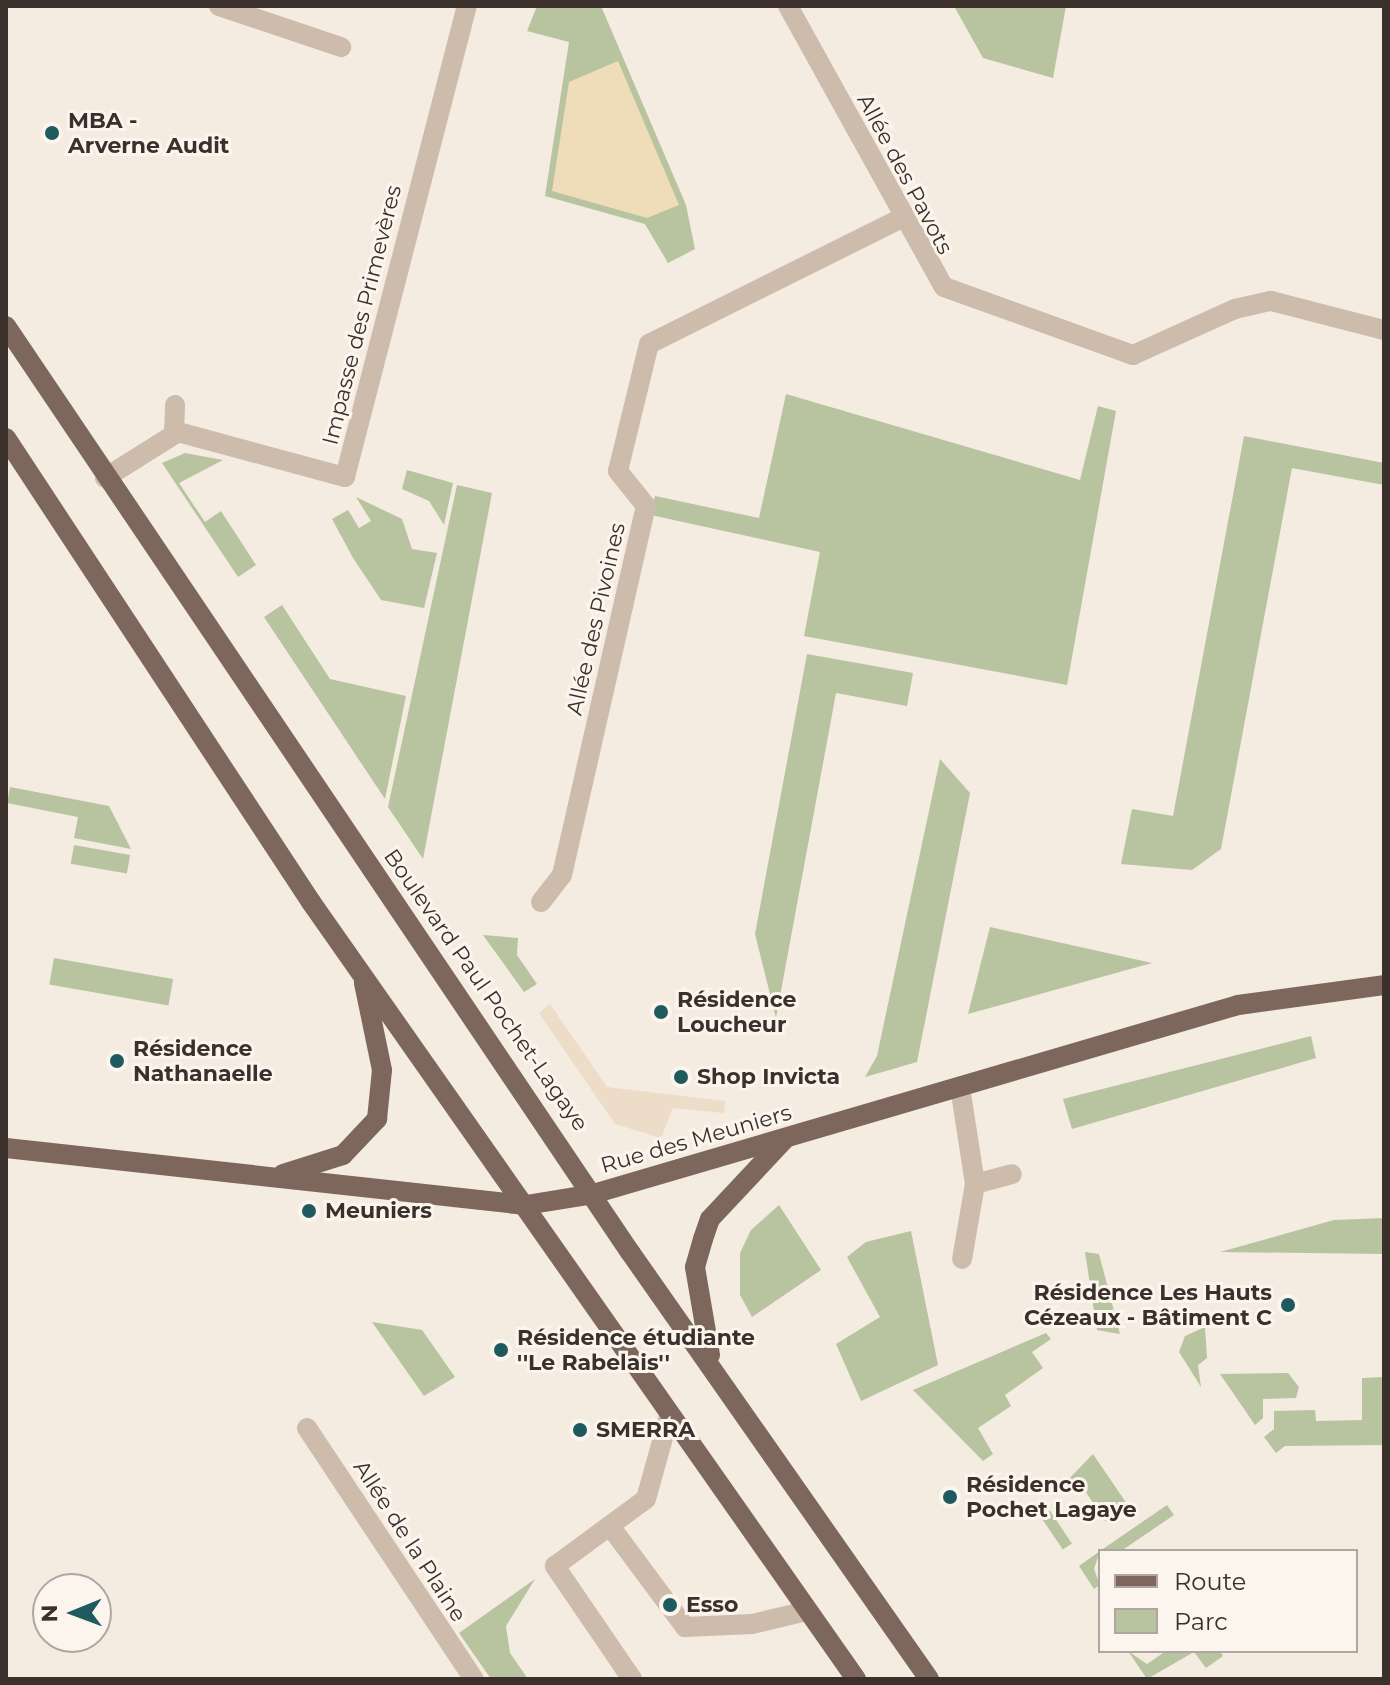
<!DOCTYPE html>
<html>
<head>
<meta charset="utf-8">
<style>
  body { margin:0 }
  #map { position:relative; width:1390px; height:1685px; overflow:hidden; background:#f4ebe1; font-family:Montserrat,sans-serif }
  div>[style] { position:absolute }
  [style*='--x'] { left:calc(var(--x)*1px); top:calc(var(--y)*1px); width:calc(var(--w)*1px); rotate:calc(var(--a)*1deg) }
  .green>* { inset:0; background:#b8c4a0; transform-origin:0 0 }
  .sand>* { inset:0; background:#efdcb8 }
  .plaza>* { inset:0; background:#ecdcc8 }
  .minor>* { height:20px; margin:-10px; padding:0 10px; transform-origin:10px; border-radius:10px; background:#cdbbac }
  .major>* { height:20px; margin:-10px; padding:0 10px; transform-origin:10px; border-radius:10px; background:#7d675c }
  .dots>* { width:22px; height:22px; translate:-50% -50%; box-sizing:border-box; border:4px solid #fbf5ee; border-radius:50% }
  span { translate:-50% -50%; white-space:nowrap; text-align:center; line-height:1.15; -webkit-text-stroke:6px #fbf5ee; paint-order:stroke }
  .poi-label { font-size:22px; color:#3b302b; font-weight:700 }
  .left { translate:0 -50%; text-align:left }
  .right { translate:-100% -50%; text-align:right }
  .street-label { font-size:22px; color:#3b302b }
  .frame { position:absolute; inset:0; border:8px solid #3b302b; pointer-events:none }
  .legend { position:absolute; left:1098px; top:1549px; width:260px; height:104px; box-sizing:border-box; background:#fbf5ee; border:2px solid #aea6a0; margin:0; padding:10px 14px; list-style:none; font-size:24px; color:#3b302b }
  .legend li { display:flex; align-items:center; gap:16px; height:40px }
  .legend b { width:40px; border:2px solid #aea6a0 }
  .north { position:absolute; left:32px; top:1573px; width:80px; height:80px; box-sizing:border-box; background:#fbf5ee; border:2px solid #aea6a0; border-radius:50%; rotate:269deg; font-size:22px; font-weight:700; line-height:32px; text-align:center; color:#3b302b }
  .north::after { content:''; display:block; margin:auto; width:28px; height:36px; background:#1f5a5e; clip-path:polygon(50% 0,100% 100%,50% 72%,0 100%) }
</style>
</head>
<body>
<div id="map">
  <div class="green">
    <i style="clip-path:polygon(537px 6px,601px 6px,686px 205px,695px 249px,668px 263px,645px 224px,545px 196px,569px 42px,527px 31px)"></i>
    <i style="clip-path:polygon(954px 6px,1066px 6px,1053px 78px,983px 58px)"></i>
    <i style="clip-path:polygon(786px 394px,1080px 480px,1098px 406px,1116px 411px,1067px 685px,804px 636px,820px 552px,651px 515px,655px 496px,759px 518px)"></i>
    <i style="clip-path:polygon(1244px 436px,1384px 463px,1384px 485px,1292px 468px,1221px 849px,1192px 870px,1121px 864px,1132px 809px,1173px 816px)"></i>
    <i style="clip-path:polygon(185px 453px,223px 460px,179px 483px,205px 522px,221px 511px,256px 565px,238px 577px,162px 463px)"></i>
    <i style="clip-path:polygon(407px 470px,453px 483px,444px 525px,429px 501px,402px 489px)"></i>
    <i style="clip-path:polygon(457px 485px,492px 493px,423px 859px,388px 807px)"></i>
    <i style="clip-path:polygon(356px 497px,402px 519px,412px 549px,437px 553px,424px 608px,381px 600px,353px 558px,332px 519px,348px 510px,359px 528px,371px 521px)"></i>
    <i style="clip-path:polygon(282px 605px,330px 679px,406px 696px,385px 799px,264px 617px)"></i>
    <i style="clip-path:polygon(807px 654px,913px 673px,907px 706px,836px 693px,776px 1018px,755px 934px)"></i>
    <i style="clip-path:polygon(940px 759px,970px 793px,917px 1062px,865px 1077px,877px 1056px)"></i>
    <i style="clip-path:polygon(10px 787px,109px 806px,131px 849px,74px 838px,78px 817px,7px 803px)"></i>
    <i style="left:74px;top:845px;width:57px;height:19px;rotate:10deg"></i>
    <i style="clip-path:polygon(990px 927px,1152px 963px,968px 1014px)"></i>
    <i style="clip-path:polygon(483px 935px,518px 938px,517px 955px,537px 984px,524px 992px)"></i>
    <i style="left:54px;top:958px;width:121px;height:27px;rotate:10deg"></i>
    <i style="clip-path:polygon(1311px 1036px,1316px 1058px,1072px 1129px,1063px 1099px)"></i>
    <i style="clip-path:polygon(779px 1205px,821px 1270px,752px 1317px,740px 1295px,740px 1253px,751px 1230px)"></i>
    <i style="clip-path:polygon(1384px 1218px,1384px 1254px,1220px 1252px,1334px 1220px)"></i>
    <i style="clip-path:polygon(911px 1231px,938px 1365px,861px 1401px,836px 1344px,880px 1317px,847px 1257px,866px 1242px)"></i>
    <i style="clip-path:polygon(1085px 1252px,1099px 1254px,1120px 1334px,1097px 1330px)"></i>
    <i style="clip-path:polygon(372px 1322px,422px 1330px,455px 1377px,424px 1396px)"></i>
    <i style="clip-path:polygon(1205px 1327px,1207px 1358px,1198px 1365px,1201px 1387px,1179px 1352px,1185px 1336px)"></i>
    <i style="clip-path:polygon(1046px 1333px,1051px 1339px,1032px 1352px,1043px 1368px,1005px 1395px,1011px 1406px,978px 1428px,993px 1454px,983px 1461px,913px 1390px)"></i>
    <i style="clip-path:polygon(1288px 1373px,1299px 1387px,1296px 1398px,1263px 1399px,1263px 1418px,1255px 1425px,1220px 1374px)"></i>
    <i style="clip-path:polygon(1384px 1377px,1384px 1445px,1285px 1446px,1276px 1453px,1264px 1437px,1274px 1429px,1274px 1411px,1315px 1410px,1316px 1421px,1362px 1420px,1362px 1378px)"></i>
    <i style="clip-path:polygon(1093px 1454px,1129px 1507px,1106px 1522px,1079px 1482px,1065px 1491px,1062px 1486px)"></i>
    <i style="left:1044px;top:1502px;width:50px;height:11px;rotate:56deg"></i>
    <i style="clip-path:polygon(1167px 1505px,1174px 1515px,1121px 1551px,1100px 1551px)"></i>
    <i style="clip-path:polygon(1100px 1551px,1094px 1569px,1100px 1585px,1094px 1589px,1079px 1566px)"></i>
    <i style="clip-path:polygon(535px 1579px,506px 1626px,510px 1653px,528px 1679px,491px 1679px,459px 1633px)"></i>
    <i style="clip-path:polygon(1128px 1651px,1147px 1664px,1166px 1651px,1220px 1651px,1223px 1656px,1206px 1668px,1194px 1652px,1147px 1679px)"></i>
  </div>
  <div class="sand">
    <i style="clip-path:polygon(618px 61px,679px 205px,647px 218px,552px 191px,569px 82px)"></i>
  </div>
  <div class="plaza">
    <i style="clip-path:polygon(550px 1004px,607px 1087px,725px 1101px,724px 1113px,673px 1108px,661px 1138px,615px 1124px,539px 1013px)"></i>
  </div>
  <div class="minor">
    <i style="--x:219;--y:6;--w:129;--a:18.6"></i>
    <i style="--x:788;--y:6;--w:321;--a:61"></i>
    <i style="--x:944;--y:287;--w:201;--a:19.8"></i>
    <i style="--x:1133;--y:355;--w:112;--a:-24.3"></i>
    <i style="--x:1235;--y:309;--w:37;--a:-13"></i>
    <i style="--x:1271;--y:301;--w:117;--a:14.4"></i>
    <i style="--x:174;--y:434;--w:29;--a:-88"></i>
    <i style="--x:105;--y:478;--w:86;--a:-32.2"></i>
    <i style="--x:178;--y:432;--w:173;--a:15.1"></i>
    <i style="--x:345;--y:477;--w:487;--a:-75.5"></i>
    <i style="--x:541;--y:902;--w:34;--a:-52"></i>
    <i style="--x:562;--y:875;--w:378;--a:-77.2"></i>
    <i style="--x:646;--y:506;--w:45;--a:-128.7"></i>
    <i style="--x:618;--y:471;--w:131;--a:-76.3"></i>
    <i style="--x:649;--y:344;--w:283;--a:-26.5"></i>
    <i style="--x:960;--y:1087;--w:98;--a:81.2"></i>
    <i style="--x:975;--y:1184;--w:76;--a:99.8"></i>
    <i style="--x:975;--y:1184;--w:38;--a:-15"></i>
    <i style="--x:307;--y:1428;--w:301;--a:56.4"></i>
    <i style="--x:610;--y:1526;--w:126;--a:53.4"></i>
    <i style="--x:685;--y:1627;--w:67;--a:-2.6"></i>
    <i style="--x:752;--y:1624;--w:57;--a:-13.3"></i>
    <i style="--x:632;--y:1679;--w:137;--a:-124.3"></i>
    <i style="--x:555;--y:1566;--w:113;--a:-36.4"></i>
    <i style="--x:646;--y:1499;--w:86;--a:-74.5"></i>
  </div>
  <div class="major">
    <i style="--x:6;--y:326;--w:1117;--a:56.03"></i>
    <i style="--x:630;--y:1252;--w:521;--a:55"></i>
    <i style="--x:6;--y:438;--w:555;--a:56.68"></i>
    <i style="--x:311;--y:902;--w:949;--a:54.95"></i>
    <i style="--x:6;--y:1148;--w:523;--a:6.26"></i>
    <i style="--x:526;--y:1205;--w:68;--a:-9.3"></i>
    <i style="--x:593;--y:1194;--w:672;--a:-16.33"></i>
    <i style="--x:1238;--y:1005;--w:147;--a:-7.8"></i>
    <i style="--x:283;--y:1174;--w:63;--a:-17.6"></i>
    <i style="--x:343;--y:1155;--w:50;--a:-46.6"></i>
    <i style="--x:377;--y:1119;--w:49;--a:-84.2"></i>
    <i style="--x:382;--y:1070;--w:89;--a:-101.7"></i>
    <i style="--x:710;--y:1355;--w:89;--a:-99.7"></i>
    <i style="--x:695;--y:1267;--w:29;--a:-74"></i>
    <i style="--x:703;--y:1239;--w:21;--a:-71"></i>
    <i style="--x:710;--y:1219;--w:108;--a:-46.9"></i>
  </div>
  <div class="dots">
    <i style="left:52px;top:133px;background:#1f5a5e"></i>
    <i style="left:661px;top:1012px;background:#1f5a5e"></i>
    <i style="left:117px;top:1061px;background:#1f5a5e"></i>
    <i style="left:681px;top:1077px;background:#1f5a5e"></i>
    <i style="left:309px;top:1211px;background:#1f5a5e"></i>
    <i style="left:1288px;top:1305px;background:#1f5a5e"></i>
    <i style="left:501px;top:1350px;background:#1f5a5e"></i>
    <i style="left:580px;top:1430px;background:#1f5a5e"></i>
    <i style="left:950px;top:1497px;background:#1f5a5e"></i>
    <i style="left:670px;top:1605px;background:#1f5a5e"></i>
  </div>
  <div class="poi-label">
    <span class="left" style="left:68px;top:133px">MBA -<br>Arverne Audit</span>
    <span class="left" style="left:677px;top:1012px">Résidence<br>Loucheur</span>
    <span class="left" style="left:133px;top:1061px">Résidence<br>Nathanaelle</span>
    <span class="left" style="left:697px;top:1077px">Shop Invicta</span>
    <span class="left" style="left:325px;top:1211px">Meuniers</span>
    <span class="right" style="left:1272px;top:1305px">Résidence Les Hauts<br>Cézeaux - Bâtiment C</span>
    <span class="left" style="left:517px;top:1350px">Résidence étudiante<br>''Le Rabelais''</span>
    <span class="left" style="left:596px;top:1430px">SMERRA</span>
    <span class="left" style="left:966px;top:1497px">Résidence<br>Pochet Lagaye</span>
    <span class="left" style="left:686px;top:1605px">Esso</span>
  </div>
  <div class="street-label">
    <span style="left:905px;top:174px;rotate:62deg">Allée des Pavots</span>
    <span style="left:362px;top:315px;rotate:-76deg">Impasse des Primevères</span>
    <span style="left:596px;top:619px;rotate:-77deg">Allée des Pivoines</span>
    <span style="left:486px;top:990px;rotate:55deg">Boulevard Paul Pochet-Lagaye</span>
    <span style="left:696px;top:1139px;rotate:-16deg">Rue des Meuniers</span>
    <span style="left:410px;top:1541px;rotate:57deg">Allée de la Plaine</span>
  </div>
  <div class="frame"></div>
  <ul class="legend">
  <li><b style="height:10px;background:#7d675c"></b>Route</li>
  <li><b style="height:22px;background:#b8c4a0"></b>Parc</li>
  </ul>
  <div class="north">N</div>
</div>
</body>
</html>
